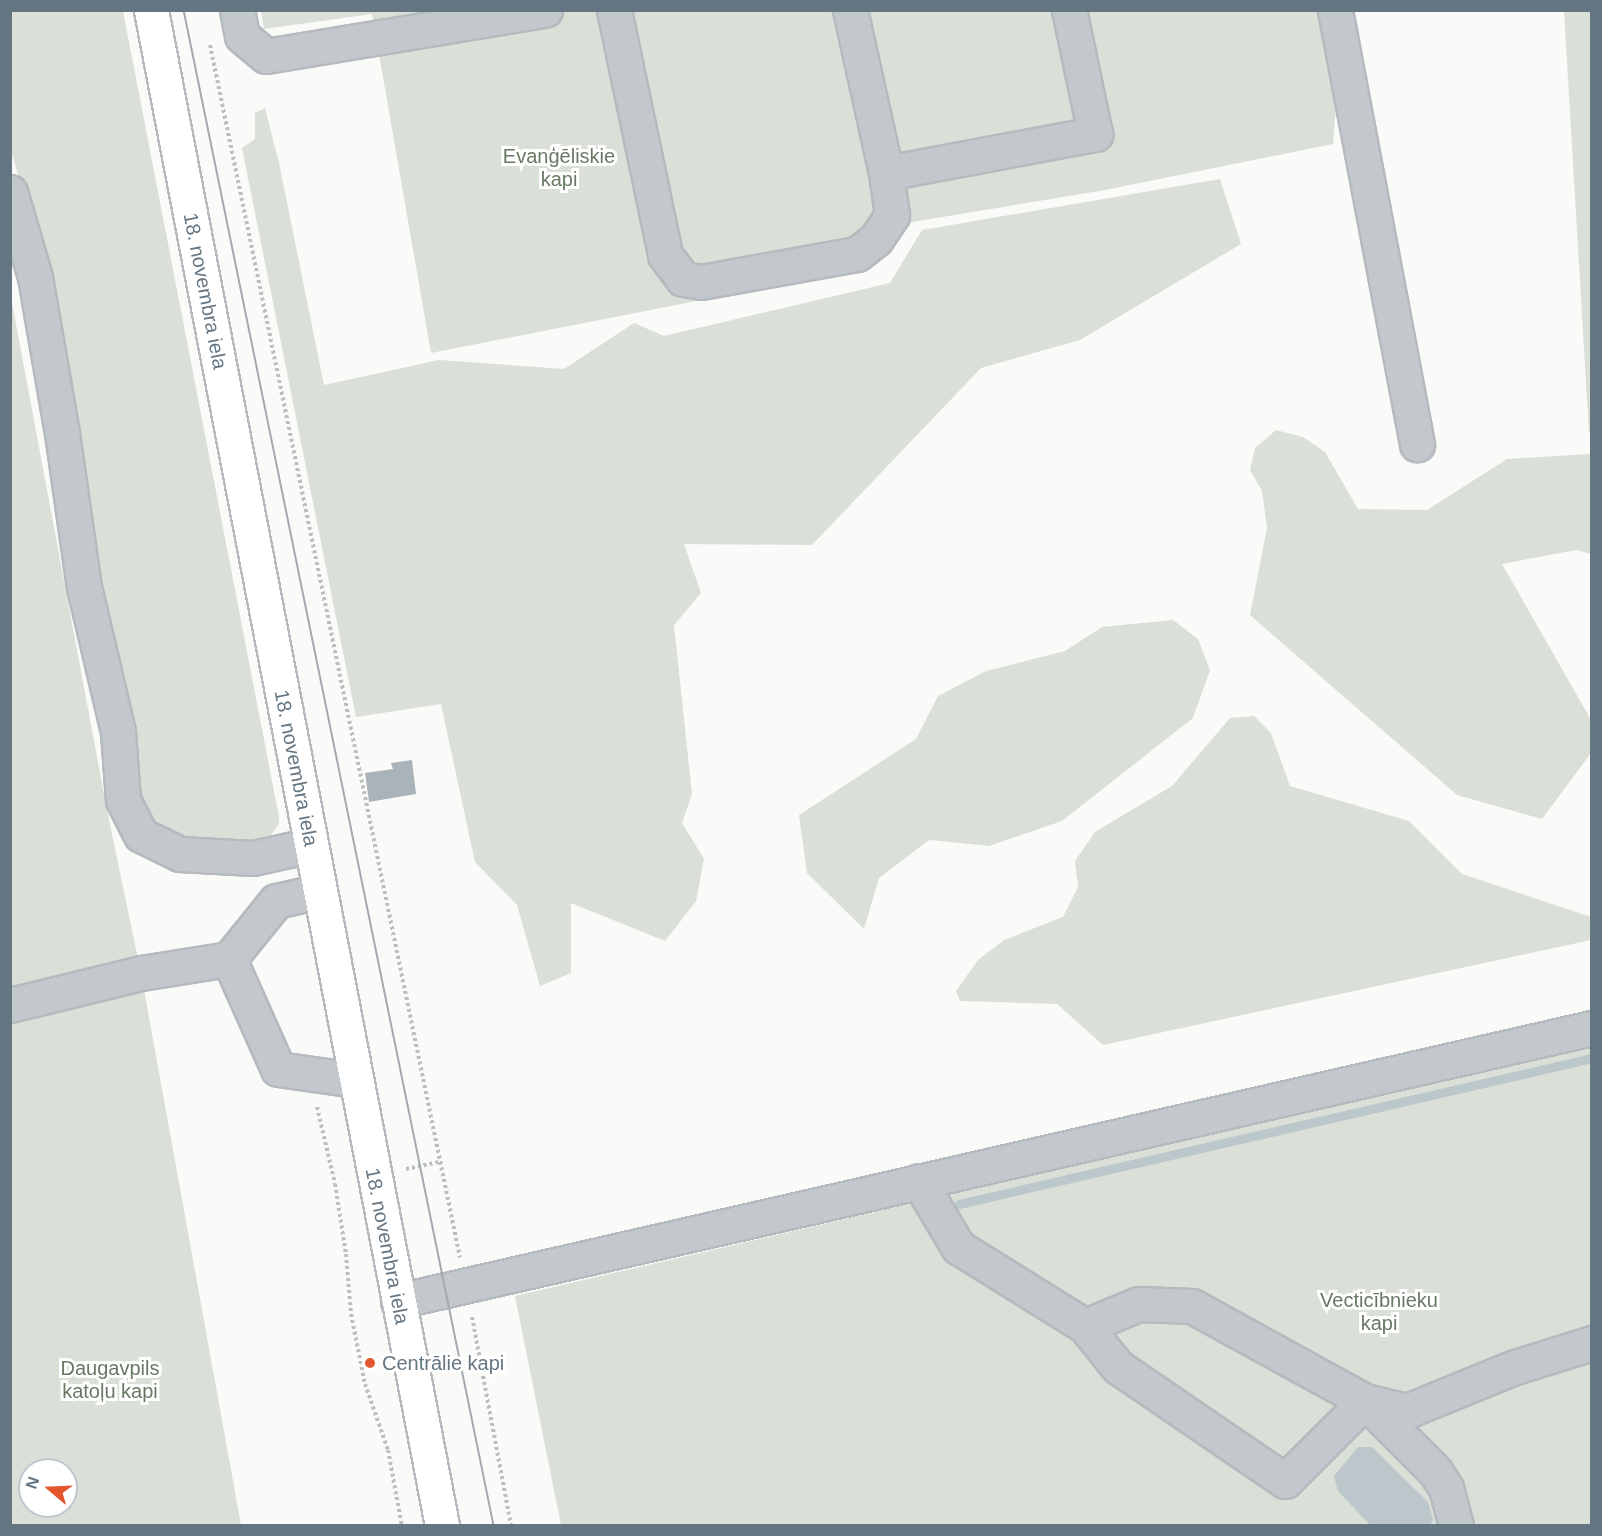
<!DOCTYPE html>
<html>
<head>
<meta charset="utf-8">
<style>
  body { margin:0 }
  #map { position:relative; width:1602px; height:1536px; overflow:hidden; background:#fafaf8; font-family:Helvetica,sans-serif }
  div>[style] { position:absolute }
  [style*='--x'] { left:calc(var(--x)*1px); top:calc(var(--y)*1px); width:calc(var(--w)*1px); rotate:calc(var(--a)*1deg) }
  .green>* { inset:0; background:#dadfd7 }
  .water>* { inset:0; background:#bbc7cb }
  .stream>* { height:9px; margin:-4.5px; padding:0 4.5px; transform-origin:4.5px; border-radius:4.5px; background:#bbc7cb }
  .building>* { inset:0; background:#aab3b9 }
  .path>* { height:4px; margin-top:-2px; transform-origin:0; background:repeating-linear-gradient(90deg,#bbbfc2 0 3px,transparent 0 6px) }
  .roads { filter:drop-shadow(2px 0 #b5babe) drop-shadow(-2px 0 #b5babe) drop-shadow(0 2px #b5babe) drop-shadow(0 -2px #b5babe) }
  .minor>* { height:33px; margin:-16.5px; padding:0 16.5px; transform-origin:16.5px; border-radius:16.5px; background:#c3c8cc }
  .major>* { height:33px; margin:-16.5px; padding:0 16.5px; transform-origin:16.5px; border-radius:16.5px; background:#fff }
  .tram>* { height:1.5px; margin:-0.75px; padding:0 0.75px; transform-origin:0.75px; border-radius:0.75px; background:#a2aab0 }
  .dots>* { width:16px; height:16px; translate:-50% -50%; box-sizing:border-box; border:3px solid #fff; border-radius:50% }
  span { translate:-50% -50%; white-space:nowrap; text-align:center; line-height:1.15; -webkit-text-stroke:6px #fff; paint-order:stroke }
  .park-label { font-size:20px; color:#687a64 }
  .street-label { font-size:20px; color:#657683 }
  .poi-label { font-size:20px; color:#657683 }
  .left { translate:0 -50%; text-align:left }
  .frame { position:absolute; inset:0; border:12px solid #657683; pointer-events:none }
  .north { position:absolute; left:18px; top:1458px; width:60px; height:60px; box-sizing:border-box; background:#fff; border:2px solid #c1c8cd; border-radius:50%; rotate:289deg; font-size:16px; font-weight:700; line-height:24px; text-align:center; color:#657683 }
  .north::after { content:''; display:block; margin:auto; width:21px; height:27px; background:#e4572e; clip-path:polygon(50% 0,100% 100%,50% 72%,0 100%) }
</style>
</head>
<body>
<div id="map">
  <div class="green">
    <i style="clip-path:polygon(10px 11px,123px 11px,279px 817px,279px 824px,268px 839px,245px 849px,158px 833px,136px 795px,25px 200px,11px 150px)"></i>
    <i style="clip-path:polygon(261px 11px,1343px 11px,1333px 144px,1105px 190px,912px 222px,875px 266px,431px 353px,372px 14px,264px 29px)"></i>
    <i style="clip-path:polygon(1564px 11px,1591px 11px,1591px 434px,1589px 433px)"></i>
    <i style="clip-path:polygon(265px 108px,279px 163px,324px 385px,439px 360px,564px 369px,634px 323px,664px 336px,890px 283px,922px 230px,1220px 179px,1241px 244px,1080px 340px,981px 368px,812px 545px,684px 544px,701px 593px,674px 625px,692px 794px,682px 823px,704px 859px,696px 901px,665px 941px,571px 903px,571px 973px,540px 986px,517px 905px,475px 862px,441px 704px,356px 717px,242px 148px,255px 139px,255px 113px)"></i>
    <i style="clip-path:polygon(evenodd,10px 292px,107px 810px,141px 973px,241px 1525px,11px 1525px,10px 292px,30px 1470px,66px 1470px,66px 1506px,30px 1506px,30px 1470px)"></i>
    <i style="clip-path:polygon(1276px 430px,1303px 437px,1325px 452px,1358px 509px,1427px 510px,1507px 459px,1591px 454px,1591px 554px,1576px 550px,1502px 564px,1591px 720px,1591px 753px,1542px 819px,1457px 795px,1250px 615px,1267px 528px,1262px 491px,1250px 470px,1255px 448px)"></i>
    <i style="clip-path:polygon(1173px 620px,1198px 639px,1210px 670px,1193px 718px,1062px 821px,989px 846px,929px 840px,879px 878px,864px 929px,807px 873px,799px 815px,916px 739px,938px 696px,986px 671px,1065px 651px,1102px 627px)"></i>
    <i style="clip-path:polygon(1254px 716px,1271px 733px,1290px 786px,1409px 821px,1462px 874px,1591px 917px,1591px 940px,1103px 1045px,1057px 1004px,960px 1001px,956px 991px,978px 960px,1004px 940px,1063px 917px,1078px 887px,1075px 861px,1095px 832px,1172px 786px,1230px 718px)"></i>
    <i style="clip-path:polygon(1591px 1045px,1591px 1525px,561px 1525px,515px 1296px)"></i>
  </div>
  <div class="water">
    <i style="clip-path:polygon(1358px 1447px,1372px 1447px,1428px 1502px,1433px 1520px,1430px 1525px,1370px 1525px,1338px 1491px,1334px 1476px)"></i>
  </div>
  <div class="stream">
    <i style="--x:959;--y:1204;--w:650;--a:-12.99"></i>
  </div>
  <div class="building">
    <i style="clip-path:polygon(412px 760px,416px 794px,369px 802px,365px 773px,393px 769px,391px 763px)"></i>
  </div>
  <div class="path">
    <i style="--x:210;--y:45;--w:1238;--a:78.35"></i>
    <i style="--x:317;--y:1107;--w:79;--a:76.8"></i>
    <i style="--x:335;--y:1184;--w:71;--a:81.1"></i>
    <i style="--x:346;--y:1254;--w:60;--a:85.2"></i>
    <i style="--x:351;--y:1314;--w:71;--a:78.7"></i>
    <i style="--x:365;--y:1384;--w:70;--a:70.8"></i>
    <i style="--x:388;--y:1450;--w:77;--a:79.6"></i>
    <i style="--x:406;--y:1169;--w:35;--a:-12"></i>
    <i style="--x:472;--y:1317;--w:213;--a:79.4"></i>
  </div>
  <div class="roads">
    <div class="minor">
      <i style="--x:237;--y:10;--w:26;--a:79"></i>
      <i style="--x:242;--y:36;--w:31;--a:40"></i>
      <i style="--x:266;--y:56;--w:283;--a:-9.4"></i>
      <i style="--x:614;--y:10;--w:250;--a:78.2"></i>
      <i style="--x:665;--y:255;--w:30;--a:53"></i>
      <i style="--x:683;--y:279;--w:18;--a:9"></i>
      <i style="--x:701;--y:282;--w:158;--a:-10.2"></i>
      <i style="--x:857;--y:254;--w:24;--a:-38"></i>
      <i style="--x:876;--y:239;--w:29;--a:-56"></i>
      <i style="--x:892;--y:215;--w:42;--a:-98.1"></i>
      <i style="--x:850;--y:10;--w:167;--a:77.5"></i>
      <i style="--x:886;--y:173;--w:213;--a:-10.6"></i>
      <i style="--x:1095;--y:134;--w:127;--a:-101.8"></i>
      <i style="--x:1335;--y:10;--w:442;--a:79.3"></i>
      <i style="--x:10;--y:192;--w:89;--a:73.6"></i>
      <i style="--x:35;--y:277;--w:158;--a:80.2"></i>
      <i style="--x:62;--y:433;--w:156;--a:81.9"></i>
      <i style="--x:84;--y:587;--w:149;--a:76.8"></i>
      <i style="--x:118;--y:732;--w:68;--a:85.8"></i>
      <i style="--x:123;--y:800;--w:39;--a:63"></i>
      <i style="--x:141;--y:835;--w:43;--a:26"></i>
      <i style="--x:180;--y:854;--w:73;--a:3.1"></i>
      <i style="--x:253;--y:858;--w:59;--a:-12.6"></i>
      <i style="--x:320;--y:891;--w:45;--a:167.2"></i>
      <i style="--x:276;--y:901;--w:75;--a:129"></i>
      <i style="--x:229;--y:959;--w:120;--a:66"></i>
      <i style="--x:278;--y:1069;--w:78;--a:8.1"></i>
      <i style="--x:10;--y:1005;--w:135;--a:-13.7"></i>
      <i style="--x:141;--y:973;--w:89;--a:-9"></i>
      <i style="--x:919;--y:1181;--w:77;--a:59.4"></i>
      <i style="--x:958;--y:1247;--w:150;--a:31.9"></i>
      <i style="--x:1085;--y:1326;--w:53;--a:51.2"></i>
      <i style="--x:1118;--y:1367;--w:202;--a:34.3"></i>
      <i style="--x:1285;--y:1481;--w:113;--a:-45"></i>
      <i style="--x:1365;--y:1401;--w:43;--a:13.4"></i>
      <i style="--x:1407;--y:1411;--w:117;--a:-22.2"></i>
      <i style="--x:1515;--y:1367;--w:81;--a:-17.3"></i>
      <i style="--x:398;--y:1301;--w:1225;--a:-12.88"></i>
      <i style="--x:1085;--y:1326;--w:58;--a:-22.2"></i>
      <i style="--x:1139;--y:1304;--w:53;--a:2.2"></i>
      <i style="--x:1192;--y:1306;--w:197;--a:28.8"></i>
      <i style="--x:1365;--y:1401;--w:99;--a:45"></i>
      <i style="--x:1435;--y:1471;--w:20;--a:57"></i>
      <i style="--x:1446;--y:1488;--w:39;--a:75"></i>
    </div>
    <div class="major">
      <i style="--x:151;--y:10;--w:1544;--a:79.13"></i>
    </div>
  </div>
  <div class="tram">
    <i style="--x:184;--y:10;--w:1547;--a:78.44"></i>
  </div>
  <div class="dots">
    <i style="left:370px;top:1363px;background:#e4572e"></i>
  </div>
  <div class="park-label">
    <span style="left:559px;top:168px">Evanģēliskie<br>kapi</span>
    <span style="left:1379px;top:1312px">Vecticībnieku<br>kapi</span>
    <span style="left:110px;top:1380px">Daugavpils<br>katoļu kapi</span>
  </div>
  <div class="street-label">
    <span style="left:205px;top:291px;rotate:79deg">18. novembra iela</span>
    <span style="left:296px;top:768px;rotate:79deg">18. novembra iela</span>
    <span style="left:387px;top:1246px;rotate:79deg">18. novembra iela</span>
  </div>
  <div class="poi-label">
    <span class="left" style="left:382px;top:1363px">Centrālie kapi</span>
  </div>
  <div class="frame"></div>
  <div class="north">N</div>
</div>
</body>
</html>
